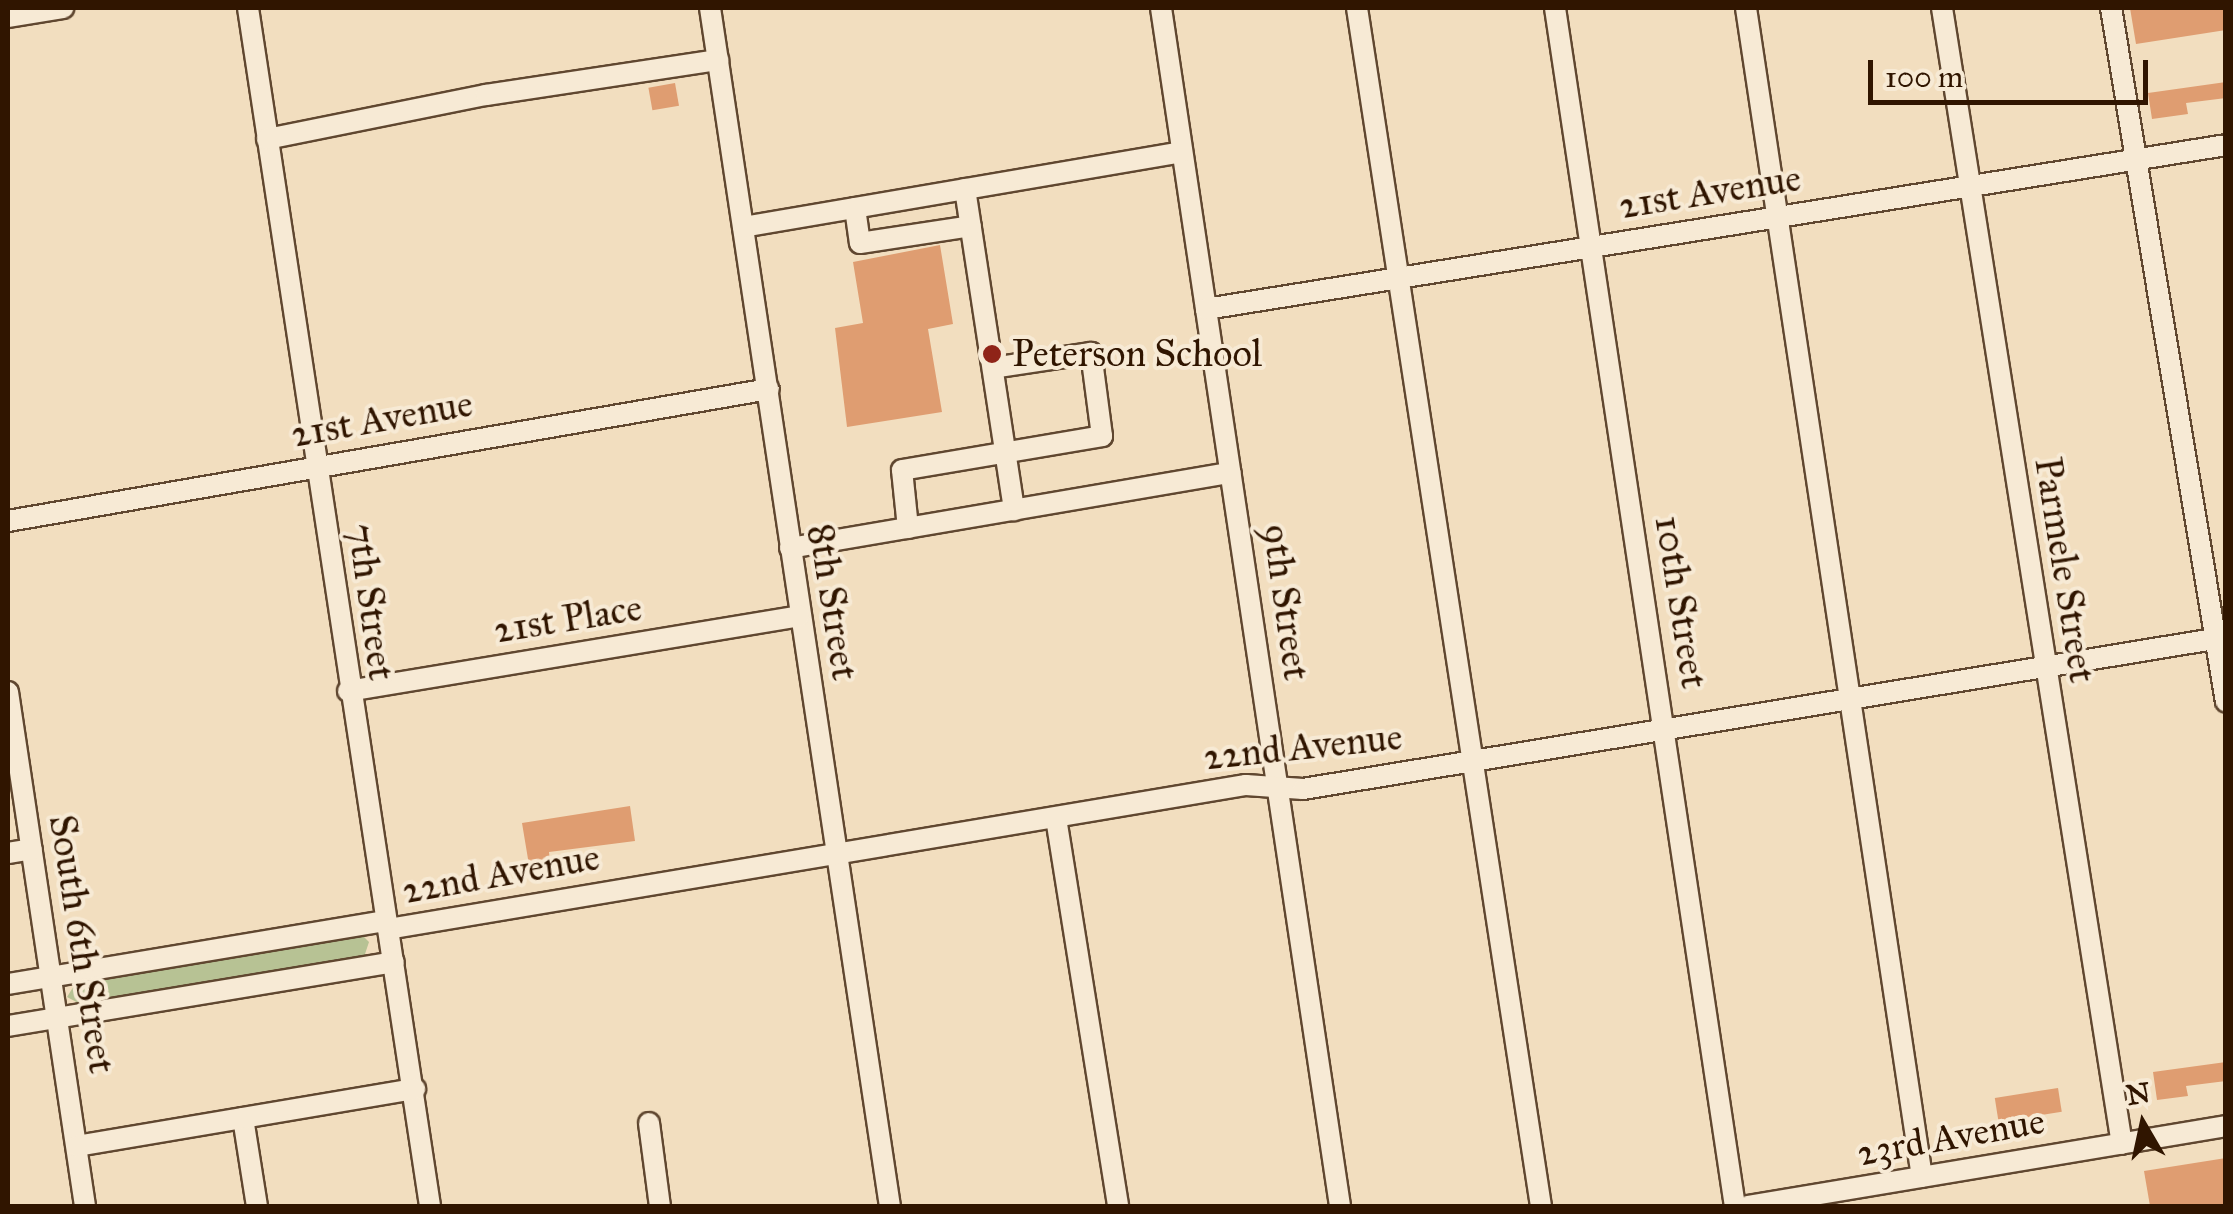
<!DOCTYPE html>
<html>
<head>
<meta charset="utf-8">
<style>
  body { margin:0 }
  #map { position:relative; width:2233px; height:1214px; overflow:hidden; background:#f2debf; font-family:"IM FELL Great Primer",serif }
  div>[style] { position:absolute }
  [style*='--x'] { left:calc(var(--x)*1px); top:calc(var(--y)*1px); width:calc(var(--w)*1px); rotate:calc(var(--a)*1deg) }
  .green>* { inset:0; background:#b7c294 }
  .building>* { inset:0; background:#df9d71; transform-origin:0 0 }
  .roads { filter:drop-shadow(2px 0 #604730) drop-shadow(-2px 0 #604730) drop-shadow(0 2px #604730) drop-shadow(0 -2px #604730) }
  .minor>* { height:20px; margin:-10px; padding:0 10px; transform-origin:10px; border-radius:10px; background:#f7ead5 }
  .dots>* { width:28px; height:28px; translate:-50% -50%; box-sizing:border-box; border:5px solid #f7ead5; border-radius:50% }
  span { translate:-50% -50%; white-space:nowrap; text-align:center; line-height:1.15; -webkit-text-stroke:8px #f7ead5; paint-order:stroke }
  .street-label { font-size:38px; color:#301500 }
  .poi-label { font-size:38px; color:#301500 }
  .left { translate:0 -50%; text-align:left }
  .frame { position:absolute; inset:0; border:10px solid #301500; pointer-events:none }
  .north { position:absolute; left:2093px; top:1074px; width:100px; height:100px; -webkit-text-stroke:8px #f7ead5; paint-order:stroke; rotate:351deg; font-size:28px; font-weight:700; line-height:40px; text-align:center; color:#301500 }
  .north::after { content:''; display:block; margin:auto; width:35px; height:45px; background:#301500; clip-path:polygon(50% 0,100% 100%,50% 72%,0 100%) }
  .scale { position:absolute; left:1868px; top:60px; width:280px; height:45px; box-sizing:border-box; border:5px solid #301500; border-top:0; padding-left:12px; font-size:30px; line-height:35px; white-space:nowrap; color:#301500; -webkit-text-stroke:8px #f7ead5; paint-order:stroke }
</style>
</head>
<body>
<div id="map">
  <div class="green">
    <i style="clip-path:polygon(361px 934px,369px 942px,364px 957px,84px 1006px,67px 997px,77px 981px)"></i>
  </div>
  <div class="building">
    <i style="clip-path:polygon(2130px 8px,2226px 8px,2226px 30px,2136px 44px)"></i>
    <i style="clip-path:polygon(2226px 82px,2226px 98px,2186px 103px,2188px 114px,2152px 119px,2148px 93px)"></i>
    <i style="left:675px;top:83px;width:23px;height:27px;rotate:80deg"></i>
    <i style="clip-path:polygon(940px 245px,953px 324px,928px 329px,942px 412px,847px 427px,835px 328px,863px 323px,853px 262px)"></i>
    <i style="clip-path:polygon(630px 806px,635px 841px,549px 852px,550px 862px,529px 865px,522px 823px)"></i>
    <i style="clip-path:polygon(2226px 1062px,2226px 1081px,2186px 1086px,2188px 1096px,2157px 1100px,2153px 1072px)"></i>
    <i style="left:2058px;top:1088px;width:24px;height:64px;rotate:81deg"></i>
    <i style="clip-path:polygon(2226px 1158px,2226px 1206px,2150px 1206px,2144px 1171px)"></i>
  </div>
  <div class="roads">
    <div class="minor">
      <i style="--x:248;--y:8;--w:1212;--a:81.36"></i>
      <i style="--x:710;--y:8;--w:1211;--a:81.46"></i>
      <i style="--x:1161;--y:8;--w:1211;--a:81.5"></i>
      <i style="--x:1357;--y:8;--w:1212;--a:81.27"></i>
      <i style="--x:1555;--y:8;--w:1211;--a:81.46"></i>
      <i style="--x:1746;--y:8;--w:1182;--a:81.44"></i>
      <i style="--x:1942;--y:8;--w:1150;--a:81"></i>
      <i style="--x:2111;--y:8;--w:703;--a:80.59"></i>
      <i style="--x:8;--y:17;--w:56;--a:-9.3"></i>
      <i style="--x:267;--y:139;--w:223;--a:-11.4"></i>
      <i style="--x:486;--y:95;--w:235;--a:-8.6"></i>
      <i style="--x:965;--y:189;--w:325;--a:81.3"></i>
      <i style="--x:855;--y:208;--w:35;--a:82"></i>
      <i style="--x:860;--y:243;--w:112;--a:-8.7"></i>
      <i style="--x:743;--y:227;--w:445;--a:-9.7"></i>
      <i style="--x:1206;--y:309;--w:1033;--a:-9.13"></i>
      <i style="--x:8;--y:521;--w:772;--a:-9.84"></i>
      <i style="--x:908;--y:528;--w:58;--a:-95.9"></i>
      <i style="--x:902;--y:470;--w:203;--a:-9.6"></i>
      <i style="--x:1102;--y:436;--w:84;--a:-97.5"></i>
      <i style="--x:1091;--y:353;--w:99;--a:171.3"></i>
      <i style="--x:790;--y:548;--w:447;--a:-9.7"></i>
      <i style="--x:348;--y:691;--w:457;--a:-9.4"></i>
      <i style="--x:8;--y:692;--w:520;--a:81.48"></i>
      <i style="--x:1056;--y:818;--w:393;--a:80.9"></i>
      <i style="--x:8;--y:853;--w:24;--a:-9"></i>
      <i style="--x:388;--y:929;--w:870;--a:-9.53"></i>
      <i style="--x:1246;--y:785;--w:57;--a:4"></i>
      <i style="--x:1303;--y:789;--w:935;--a:-9.35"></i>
      <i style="--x:8;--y:984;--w:383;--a:-9.5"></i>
      <i style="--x:8;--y:1026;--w:391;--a:-9.4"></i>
      <i style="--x:243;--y:1118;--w:89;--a:81"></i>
      <i style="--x:649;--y:1123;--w:84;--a:82.5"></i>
      <i style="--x:77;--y:1146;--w:343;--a:-9.6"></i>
      <i style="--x:1748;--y:1206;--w:485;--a:-9.5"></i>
    </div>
  </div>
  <div class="dots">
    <i style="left:992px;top:354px;background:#8f2418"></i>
  </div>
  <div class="street-label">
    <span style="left:1710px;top:192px;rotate:-9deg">21st Avenue</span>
    <span style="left:382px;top:419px;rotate:-10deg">21st Avenue</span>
    <span style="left:2065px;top:570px;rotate:81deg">Parmele Street</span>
    <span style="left:371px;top:602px;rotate:82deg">7th Street</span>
    <span style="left:833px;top:602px;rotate:81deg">8th Street</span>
    <span style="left:1286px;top:602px;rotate:82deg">9th Street</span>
    <span style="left:1681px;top:602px;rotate:81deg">10th Street</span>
    <span style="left:568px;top:619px;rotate:-9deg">21st Place</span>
    <span style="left:1303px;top:747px;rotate:-6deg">22nd Avenue</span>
    <span style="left:501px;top:874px;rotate:-10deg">22nd Avenue</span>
    <span style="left:82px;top:944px;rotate:81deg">South 6th Street</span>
    <span style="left:1951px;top:1137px;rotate:-10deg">23rd Avenue</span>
  </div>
  <div class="poi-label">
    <span class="left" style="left:1012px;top:354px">Peterson School</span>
  </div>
  <div class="frame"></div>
  <div class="north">N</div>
  <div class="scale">100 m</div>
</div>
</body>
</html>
